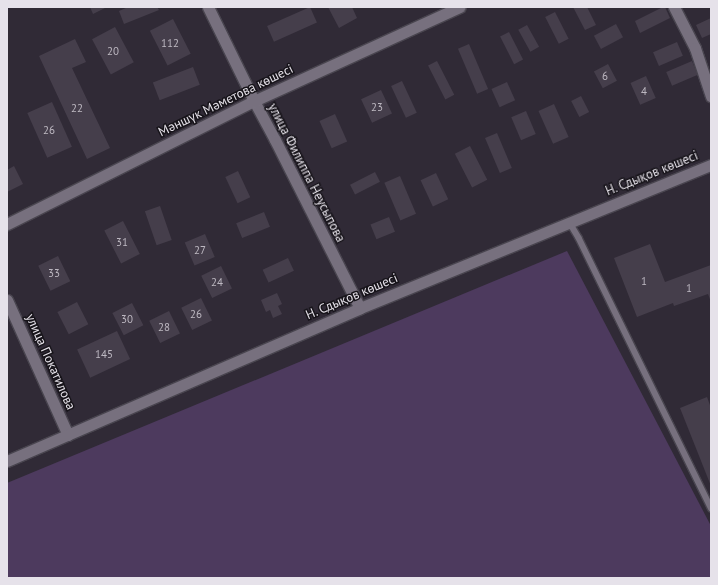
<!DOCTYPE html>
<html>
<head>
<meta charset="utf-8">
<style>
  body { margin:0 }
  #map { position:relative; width:718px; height:585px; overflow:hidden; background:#302a36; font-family:"PT Sans",sans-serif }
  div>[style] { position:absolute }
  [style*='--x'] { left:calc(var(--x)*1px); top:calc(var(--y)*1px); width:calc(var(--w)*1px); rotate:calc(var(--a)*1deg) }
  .green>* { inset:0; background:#4d3a5e }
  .building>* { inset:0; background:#453e4b; transform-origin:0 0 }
  .roads { filter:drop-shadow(1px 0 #49454f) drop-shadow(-1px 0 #49454f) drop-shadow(0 1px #49454f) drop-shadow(0 -1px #49454f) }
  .lane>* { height:5.5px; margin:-2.75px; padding:0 2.75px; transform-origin:2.75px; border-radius:2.75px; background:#77707e }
  .street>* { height:11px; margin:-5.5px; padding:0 5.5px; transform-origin:5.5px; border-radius:5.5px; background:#77707e }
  span { translate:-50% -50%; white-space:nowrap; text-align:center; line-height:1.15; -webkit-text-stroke:3px #17141a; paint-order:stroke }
  .number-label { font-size:11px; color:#beb9c2 }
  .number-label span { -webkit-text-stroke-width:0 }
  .street-label { font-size:13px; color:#e6e2ea }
  .frame { position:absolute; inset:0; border:8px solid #e6e2ea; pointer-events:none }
</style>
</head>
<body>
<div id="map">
  <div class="green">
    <i style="clip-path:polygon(567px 251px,711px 526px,711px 578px,7px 578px,7px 483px)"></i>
  </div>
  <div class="building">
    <i style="clip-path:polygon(90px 7px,107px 7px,93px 14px)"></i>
    <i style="clip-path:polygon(128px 7px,157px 7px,159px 10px,124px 24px,119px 11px)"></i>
    <i style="left:310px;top:7px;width:17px;height:47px;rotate:66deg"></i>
    <i style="clip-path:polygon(328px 7px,352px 7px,357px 18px,339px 28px)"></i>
    <i style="clip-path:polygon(573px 7px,587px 7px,596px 25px,585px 30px)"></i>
    <i style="clip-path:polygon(663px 7px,665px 7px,670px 18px,640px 33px,635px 21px)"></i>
    <i style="left:555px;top:12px;width:30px;height:11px;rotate:63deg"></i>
    <i style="clip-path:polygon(711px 18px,711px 34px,702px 38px,696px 25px)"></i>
    <i style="left:173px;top:19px;width:39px;height:26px;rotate:63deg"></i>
    <i style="left:616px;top:24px;width:15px;height:25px;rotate:62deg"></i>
    <i style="left:527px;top:25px;width:25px;height:10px;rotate:61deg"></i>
    <i style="left:115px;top:27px;width:40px;height:26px;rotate:62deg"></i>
    <i style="left:509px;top:32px;width:31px;height:10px;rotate:63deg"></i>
    <i style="clip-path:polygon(75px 39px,86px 62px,72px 68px,110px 148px,87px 159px,39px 56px)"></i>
    <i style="left:677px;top:42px;width:15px;height:26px;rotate:67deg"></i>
    <i style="left:469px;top:44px;width:49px;height:12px;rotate:67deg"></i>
    <i style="left:437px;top:61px;width:38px;height:10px;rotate:63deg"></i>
    <i style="left:692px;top:61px;width:15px;height:28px;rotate:67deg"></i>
    <i style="left:608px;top:64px;width:19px;height:16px;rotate:62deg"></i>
    <i style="left:193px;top:67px;width:19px;height:43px;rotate:69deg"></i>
    <i style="left:646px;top:76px;width:24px;height:17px;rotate:66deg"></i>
    <i style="left:402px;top:81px;width:35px;height:12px;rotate:65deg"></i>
    <i style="left:507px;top:82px;width:20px;height:17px;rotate:66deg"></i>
    <i style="left:381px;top:90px;width:26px;height:22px;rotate:65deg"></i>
    <i style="left:581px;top:96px;width:18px;height:11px;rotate:63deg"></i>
    <i style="left:52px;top:102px;width:49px;height:27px;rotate:66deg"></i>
    <i style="left:554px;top:104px;width:36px;height:17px;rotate:66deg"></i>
    <i style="left:526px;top:111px;width:25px;height:16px;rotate:67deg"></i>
    <i style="left:335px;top:114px;width:30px;height:17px;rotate:66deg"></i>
    <i style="left:497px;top:133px;width:38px;height:13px;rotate:67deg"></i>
    <i style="left:470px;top:146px;width:38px;height:17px;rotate:63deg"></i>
    <i style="clip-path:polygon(14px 166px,23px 184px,7px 192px,7px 170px)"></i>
    <i style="left:238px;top:171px;width:29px;height:14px;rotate:65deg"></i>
    <i style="left:375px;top:172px;width:11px;height:28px;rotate:63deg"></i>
    <i style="left:436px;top:173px;width:29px;height:17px;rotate:65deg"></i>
    <i style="left:400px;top:176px;width:41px;height:17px;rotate:67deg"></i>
    <i style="left:160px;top:206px;width:36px;height:16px;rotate:71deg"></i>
    <i style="left:264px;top:212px;width:16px;height:30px;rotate:68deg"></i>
    <i style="left:389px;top:217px;width:16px;height:20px;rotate:68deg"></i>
    <i style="left:123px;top:221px;width:37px;height:21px;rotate:63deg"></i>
    <i style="left:205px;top:234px;width:25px;height:22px;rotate:67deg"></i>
    <i style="clip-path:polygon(650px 244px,665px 282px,711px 265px,711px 302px,708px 294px,674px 306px,673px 303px,637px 317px,614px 258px)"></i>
    <i style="left:58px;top:256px;width:28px;height:22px;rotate:64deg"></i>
    <i style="left:288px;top:258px;width:14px;height:28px;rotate:65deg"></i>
    <i style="left:221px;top:266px;width:25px;height:22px;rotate:64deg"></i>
    <i style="clip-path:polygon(277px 293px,282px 304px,278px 306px,282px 314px,273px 318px,270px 310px,266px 312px,261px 300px)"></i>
    <i style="left:201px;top:298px;width:25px;height:22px;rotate:64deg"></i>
    <i style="left:77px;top:302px;width:25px;height:22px;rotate:63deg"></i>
    <i style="left:132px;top:303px;width:25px;height:22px;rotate:63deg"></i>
    <i style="left:169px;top:311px;width:25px;height:22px;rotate:64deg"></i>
    <i style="left:117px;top:331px;width:31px;height:44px;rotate:65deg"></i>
    <i style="clip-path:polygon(707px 397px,711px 408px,711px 486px,680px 408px)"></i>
  </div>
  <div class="roads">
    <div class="lane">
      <i style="--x:570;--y:223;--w:17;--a:59"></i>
      <i style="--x:579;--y:238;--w:301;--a:63.9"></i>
    </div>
    <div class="street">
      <i style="--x:208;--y:7;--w:105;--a:63.9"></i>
      <i style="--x:254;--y:101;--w:44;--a:61.7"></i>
      <i style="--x:275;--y:140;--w:188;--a:63.2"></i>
      <i style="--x:674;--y:7;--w:46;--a:62.9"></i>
      <i style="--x:695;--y:48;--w:51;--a:71.6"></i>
      <i style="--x:7;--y:224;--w:276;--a:-26.5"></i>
      <i style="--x:254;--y:101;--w:226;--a:-24.6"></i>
      <i style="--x:7;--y:300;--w:148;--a:65.7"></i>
      <i style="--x:7;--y:461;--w:385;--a:-23.4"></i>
      <i style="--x:360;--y:308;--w:379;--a:-22.2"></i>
    </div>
  </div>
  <div class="number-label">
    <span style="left:170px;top:43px">112</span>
    <span style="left:113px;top:51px">20</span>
    <span style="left:605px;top:76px">6</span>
    <span style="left:644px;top:91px">4</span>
    <span style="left:377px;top:107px">23</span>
    <span style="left:77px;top:108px">22</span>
    <span style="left:49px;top:130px">26</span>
    <span style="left:122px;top:242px">31</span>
    <span style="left:200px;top:250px">27</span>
    <span style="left:54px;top:273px">33</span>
    <span style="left:644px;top:281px">1</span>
    <span style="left:217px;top:282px">24</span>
    <span style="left:689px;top:288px">1</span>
    <span style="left:196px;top:314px">26</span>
    <span style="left:127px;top:319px">30</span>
    <span style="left:164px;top:327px">28</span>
    <span style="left:104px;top:354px">145</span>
  </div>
  <div class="street-label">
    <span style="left:226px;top:101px;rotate:-26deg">Мәншүк Мәметова көшесі</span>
    <span style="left:306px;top:173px;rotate:63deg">улица Филиппа Неусыпова</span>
    <span style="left:652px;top:174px;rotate:-22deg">Н. Сдықов көшесі</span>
    <span style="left:352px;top:297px;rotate:-23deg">Н. Сдықов көшесі</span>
    <span style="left:50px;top:362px;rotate:66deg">улица Покатилова</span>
  </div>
  <div class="frame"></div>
</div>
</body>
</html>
